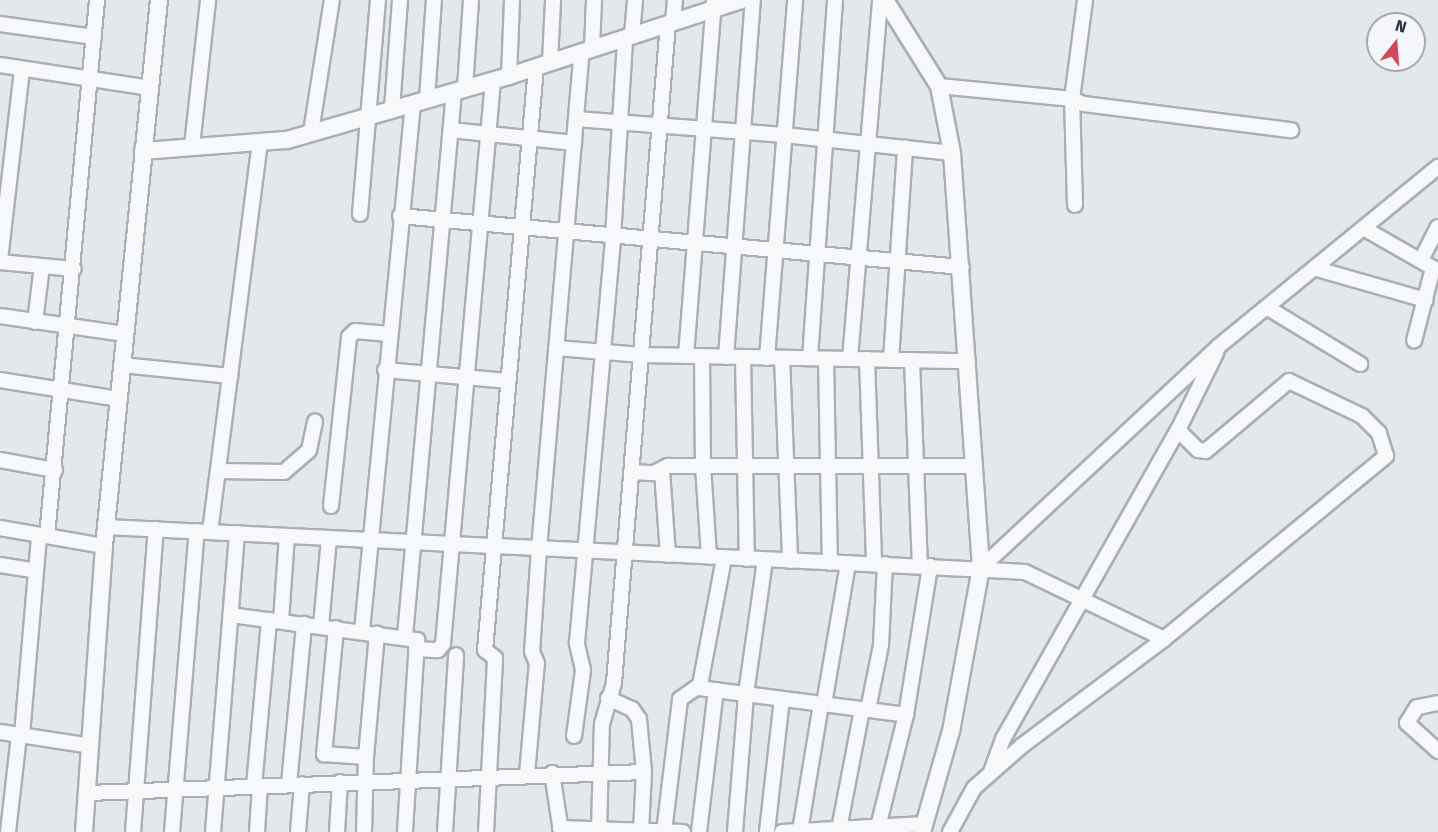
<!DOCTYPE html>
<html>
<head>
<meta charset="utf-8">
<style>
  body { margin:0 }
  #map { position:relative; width:1438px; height:832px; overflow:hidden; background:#e4e7ec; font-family:"Fira Sans",sans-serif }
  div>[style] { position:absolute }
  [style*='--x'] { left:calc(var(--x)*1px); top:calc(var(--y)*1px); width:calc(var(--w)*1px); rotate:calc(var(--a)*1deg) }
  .roads { filter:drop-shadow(2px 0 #a9aeb7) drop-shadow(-2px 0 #a9aeb7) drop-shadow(0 2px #a9aeb7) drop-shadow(0 -2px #a9aeb7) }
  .minor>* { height:14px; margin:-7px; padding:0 7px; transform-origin:7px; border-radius:7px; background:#f7f8fa }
  .tertiary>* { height:16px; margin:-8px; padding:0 8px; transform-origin:8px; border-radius:8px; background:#f7f8fa }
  span { translate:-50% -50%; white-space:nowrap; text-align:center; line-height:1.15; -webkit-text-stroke:4.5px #f4f6f9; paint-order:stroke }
  .north { position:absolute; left:1366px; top:12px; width:60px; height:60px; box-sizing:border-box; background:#f4f6f9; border:2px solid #a4a8b1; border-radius:50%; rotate:17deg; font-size:16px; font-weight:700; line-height:24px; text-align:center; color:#2b3445 }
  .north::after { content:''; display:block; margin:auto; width:21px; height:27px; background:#d1495b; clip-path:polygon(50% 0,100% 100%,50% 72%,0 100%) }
</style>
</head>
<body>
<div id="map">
  <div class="roads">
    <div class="minor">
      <i style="--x:673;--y:22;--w:22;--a:-85"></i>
      <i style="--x:0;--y:24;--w:95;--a:7.9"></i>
      <i style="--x:632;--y:35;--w:35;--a:-85"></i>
      <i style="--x:592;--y:48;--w:48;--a:-87.6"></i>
      <i style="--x:550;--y:62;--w:62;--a:-87.2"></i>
      <i style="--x:0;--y:65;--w:152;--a:8.7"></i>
      <i style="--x:509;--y:76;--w:76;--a:-87.7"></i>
      <i style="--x:939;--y:86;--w:134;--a:5.6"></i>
      <i style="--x:1072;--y:99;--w:13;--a:23"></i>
      <i style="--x:1084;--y:104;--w:209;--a:7.2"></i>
      <i style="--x:465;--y:88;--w:88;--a:-86.1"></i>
      <i style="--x:427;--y:99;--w:99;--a:-86"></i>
      <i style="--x:392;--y:109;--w:109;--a:-85.8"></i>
      <i style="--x:576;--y:119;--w:209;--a:4.4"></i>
      <i style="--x:784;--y:135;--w:169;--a:6.1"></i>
      <i style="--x:451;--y:130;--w:124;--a:6"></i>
      <i style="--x:311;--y:132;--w:134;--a:-81"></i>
      <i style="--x:192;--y:146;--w:147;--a:-83.7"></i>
      <i style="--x:1075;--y:205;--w:106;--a:-91.6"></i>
      <i style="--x:1072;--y:99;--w:100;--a:-82.5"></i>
      <i style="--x:360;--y:214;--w:215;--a:-85.2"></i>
      <i style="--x:400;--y:216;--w:564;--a:5.19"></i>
      <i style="--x:1365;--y:229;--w:78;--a:29.8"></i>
      <i style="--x:1433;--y:268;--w:75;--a:104.6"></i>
      <i style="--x:0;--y:260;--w:192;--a:-83.4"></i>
      <i style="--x:1421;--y:260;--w:37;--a:-63"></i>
      <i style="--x:0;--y:262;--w:74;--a:5.4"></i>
      <i style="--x:1317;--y:269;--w:113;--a:15.9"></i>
      <i style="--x:1268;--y:308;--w:108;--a:31.3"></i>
      <i style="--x:0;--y:316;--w:126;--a:8.2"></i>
      <i style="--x:35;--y:322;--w:56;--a:-82.9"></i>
      <i style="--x:556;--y:348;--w:86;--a:4.7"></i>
      <i style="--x:642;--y:355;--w:326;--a:1.1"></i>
      <i style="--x:686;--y:356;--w:357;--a:-85.5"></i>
      <i style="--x:702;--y:356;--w:110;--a:89.5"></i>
      <i style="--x:703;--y:466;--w:91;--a:86.2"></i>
      <i style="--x:726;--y:357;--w:358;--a:-85.7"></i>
      <i style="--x:743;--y:357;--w:202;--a:88.9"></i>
      <i style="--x:767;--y:358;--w:359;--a:-85.5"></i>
      <i style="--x:782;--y:358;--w:203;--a:87.7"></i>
      <i style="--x:810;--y:358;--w:359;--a:-86"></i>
      <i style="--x:826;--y:359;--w:204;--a:88.9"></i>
      <i style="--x:850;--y:359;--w:360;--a:-85.2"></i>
      <i style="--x:867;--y:359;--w:205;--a:88"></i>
      <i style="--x:891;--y:360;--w:213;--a:-86.2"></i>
      <i style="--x:912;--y:360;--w:206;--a:87.8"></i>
      <i style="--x:122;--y:365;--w:109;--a:5.8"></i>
      <i style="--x:385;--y:370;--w:123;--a:5.1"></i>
      <i style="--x:0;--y:380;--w:121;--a:9.1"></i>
      <i style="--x:0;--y:460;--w:56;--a:10.3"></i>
      <i style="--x:662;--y:470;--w:85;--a:86"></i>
      <i style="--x:218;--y:471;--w:66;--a:0.9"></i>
      <i style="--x:284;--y:472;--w:33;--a:-41"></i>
      <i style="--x:309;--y:450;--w:29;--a:-78"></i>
      <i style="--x:632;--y:472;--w:22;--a:3"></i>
      <i style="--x:654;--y:473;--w:16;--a:-27"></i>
      <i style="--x:668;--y:466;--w:307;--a:0"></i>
      <i style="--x:331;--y:506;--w:170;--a:-83.9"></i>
      <i style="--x:349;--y:337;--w:8;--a:-45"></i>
      <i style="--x:355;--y:331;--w:34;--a:5"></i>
      <i style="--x:106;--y:527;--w:920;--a:2.8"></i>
      <i style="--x:1025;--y:572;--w:154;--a:25.7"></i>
      <i style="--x:0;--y:528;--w:106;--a:9.8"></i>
      <i style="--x:210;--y:532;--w:393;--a:-82.7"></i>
      <i style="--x:47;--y:536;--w:538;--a:-84.67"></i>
      <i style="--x:0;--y:565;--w:36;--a:9"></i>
      <i style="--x:981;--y:568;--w:325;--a:-43"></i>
      <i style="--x:1219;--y:346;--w:283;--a:-39.3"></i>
      <i style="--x:231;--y:615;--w:188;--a:7.7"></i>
      <i style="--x:417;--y:640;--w:192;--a:93.6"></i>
      <i style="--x:281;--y:621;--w:85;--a:-86"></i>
      <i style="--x:321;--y:626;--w:88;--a:-84.8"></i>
      <i style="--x:336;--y:628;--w:127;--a:95.4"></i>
      <i style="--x:324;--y:754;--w:42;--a:4.1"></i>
      <i style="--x:362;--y:631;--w:530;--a:-84.48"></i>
      <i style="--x:405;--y:636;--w:547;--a:-84.86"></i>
      <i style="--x:416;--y:649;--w:22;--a:3"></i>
      <i style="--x:438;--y:650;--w:8;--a:-50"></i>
      <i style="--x:443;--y:644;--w:566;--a:-84.93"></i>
      <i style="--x:699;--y:688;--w:209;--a:7.4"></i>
      <i style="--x:608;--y:698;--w:26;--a:25"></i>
      <i style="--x:632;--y:709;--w:12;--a:55"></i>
      <i style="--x:639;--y:719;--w:53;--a:84.6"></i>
      <i style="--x:644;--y:772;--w:59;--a:92.9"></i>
      <i style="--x:1438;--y:703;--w:21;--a:169"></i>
      <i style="--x:1417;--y:707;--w:19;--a:122"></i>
      <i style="--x:1407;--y:723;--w:42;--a:42.1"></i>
      <i style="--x:824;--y:704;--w:143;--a:-80.3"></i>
      <i style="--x:868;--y:710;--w:66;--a:-78.7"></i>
      <i style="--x:881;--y:645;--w:81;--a:-87.2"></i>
      <i style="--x:0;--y:732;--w:92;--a:8.7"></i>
      <i style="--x:22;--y:735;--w:201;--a:-85.1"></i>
      <i style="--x:574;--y:736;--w:67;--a:-82.2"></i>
      <i style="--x:583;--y:670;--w:28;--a:-103"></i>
      <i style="--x:577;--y:643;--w:408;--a:-84.9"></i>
      <i style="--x:613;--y:237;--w:199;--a:-86.5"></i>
      <i style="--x:991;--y:772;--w:35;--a:-70"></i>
      <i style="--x:1003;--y:739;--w:355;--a:-60.5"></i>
      <i style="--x:1178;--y:430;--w:86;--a:-63.7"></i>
      <i style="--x:552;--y:773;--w:60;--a:81.3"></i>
      <i style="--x:527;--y:774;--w:111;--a:-84.9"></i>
      <i style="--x:537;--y:663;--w:12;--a:-114"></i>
      <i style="--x:532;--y:652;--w:103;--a:-86.1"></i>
      <i style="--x:539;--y:549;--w:499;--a:-85.1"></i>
      <i style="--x:289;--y:784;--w:161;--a:-84.6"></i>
      <i style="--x:254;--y:786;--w:167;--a:-84.8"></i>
      <i style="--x:88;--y:793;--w:556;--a:-2.16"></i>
      <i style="--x:878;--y:827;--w:115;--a:-76"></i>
      <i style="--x:906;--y:715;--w:151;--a:-80.8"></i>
      <i style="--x:560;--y:828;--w:123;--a:1.9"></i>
      <i style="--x:599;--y:829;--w:105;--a:-88.4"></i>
      <i style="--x:602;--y:724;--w:43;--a:-73.7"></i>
      <i style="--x:614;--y:683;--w:661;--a:-85.32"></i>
      <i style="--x:839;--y:829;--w:121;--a:-79.1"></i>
      <i style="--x:800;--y:831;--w:129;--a:-80.6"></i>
      <i style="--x:8;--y:832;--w:98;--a:-83.5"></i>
      <i style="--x:133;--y:832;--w:304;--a:-85.7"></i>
      <i style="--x:172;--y:832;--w:302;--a:-85.3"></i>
      <i style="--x:213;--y:832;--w:300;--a:-85.4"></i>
      <i style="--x:257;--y:832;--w:46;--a:-86.3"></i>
      <i style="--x:298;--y:832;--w:48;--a:-85.2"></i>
      <i style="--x:337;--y:832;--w:50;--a:-86.6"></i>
      <i style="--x:364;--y:832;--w:75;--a:-88.5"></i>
      <i style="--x:366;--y:757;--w:124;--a:-84.9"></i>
      <i style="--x:445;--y:832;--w:177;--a:-86.4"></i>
      <i style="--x:486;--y:832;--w:174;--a:-87"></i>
      <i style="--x:495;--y:658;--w:13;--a:-141"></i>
      <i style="--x:485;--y:650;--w:585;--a:-85"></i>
      <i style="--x:664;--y:832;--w:134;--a:-83.1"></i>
      <i style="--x:680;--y:699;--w:24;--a:-35"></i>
      <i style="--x:700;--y:685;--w:129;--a:-79.3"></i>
      <i style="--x:699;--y:832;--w:143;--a:-83.2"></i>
      <i style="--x:735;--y:832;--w:138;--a:-85.4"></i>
      <i style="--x:746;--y:694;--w:135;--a:-81.9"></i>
      <i style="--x:767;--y:832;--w:134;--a:-83.6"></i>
      <i style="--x:782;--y:832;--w:143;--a:-3.2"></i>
      <i style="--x:950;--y:832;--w:50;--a:-61.4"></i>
      <i style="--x:974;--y:788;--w:65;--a:-41.3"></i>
      <i style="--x:1023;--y:745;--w:176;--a:-36.9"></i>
      <i style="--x:1164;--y:639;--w:288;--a:-39.5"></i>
      <i style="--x:1386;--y:456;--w:24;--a:-107"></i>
      <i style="--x:1379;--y:433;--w:24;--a:-135"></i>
      <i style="--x:1362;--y:416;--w:81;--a:-154.4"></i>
      <i style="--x:1289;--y:381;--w:109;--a:139.9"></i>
      <i style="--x:1206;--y:451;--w:8;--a:-173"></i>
      <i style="--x:1198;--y:450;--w:28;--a:-135"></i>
    </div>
    <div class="tertiary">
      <i style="--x:885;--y:0;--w:102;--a:57.9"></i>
      <i style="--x:939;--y:86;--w:68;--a:79"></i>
      <i style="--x:952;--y:153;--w:416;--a:86"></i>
      <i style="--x:981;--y:568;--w:166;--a:100.4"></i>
      <i style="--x:951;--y:731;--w:105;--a:106"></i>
      <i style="--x:143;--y:151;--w:144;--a:-4.4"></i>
      <i style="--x:287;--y:140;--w:231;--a:-16.1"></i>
      <i style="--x:509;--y:76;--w:244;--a:-18.1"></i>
      <i style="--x:84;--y:832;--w:287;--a:-86"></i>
      <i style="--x:104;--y:546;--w:549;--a:-84.25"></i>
    </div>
  </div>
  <div class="north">N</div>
</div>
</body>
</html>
